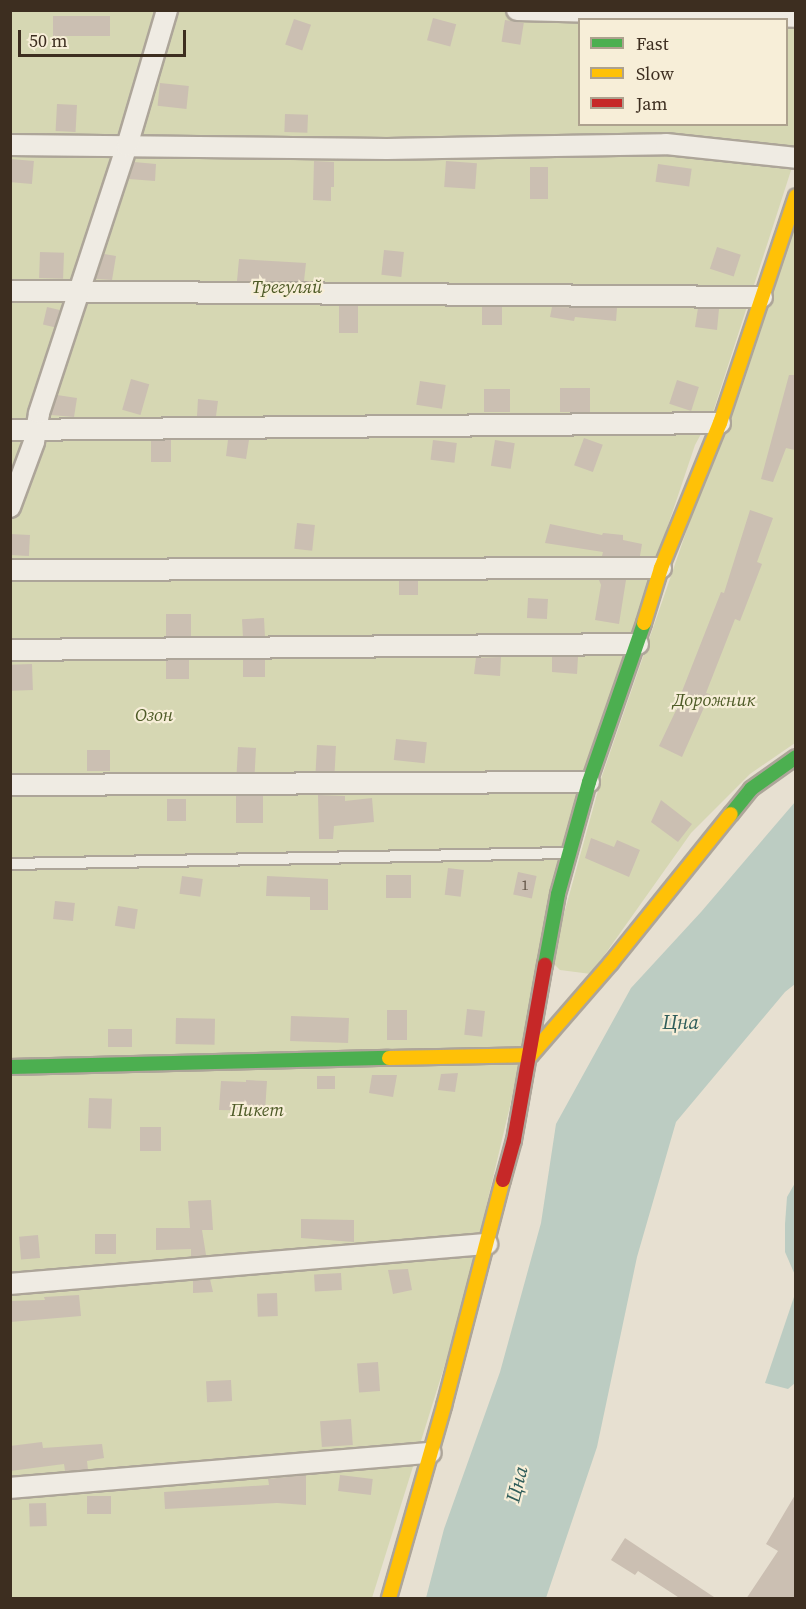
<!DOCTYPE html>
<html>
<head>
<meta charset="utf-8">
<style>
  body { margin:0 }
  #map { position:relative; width:806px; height:1609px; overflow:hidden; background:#e7e0d1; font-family:"Source Serif 4",serif }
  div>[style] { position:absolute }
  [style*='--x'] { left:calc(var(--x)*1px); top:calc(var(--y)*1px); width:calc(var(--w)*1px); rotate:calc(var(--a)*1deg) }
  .green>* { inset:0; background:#d6d7b3 }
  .water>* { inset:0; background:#bcccc2 }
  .building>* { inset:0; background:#cbbfb2; transform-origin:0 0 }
  .roads { filter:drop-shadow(2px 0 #ada599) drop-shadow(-2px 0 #ada599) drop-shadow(0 2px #ada599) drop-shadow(0 -2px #ada599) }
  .lane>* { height:10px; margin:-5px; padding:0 5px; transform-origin:5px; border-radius:5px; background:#efebe3 }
  .street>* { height:20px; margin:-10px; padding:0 10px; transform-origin:10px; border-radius:10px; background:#efebe3 }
  .fast>* { height:14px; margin:-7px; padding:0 7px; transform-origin:7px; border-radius:7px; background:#4caf50 }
  .slow>* { height:14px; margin:-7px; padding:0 7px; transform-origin:7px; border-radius:7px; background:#ffc107 }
  .jam>* { height:14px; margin:-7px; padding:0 7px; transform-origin:7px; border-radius:7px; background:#c62828 }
  span { translate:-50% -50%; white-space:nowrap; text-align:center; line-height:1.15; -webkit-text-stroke:4.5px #f7eed8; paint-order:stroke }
  .number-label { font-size:15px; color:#605244 }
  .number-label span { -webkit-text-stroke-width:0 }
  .park-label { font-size:18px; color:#4d5a26; font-style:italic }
  .water-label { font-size:20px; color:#2f5d5a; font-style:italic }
  .frame { position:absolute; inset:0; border:12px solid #3d2e20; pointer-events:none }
  .legend { position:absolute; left:578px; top:18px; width:210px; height:108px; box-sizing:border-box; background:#f7eed8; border:2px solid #ada18e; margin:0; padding:8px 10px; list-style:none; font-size:18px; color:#3d2e20 }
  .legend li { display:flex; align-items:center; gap:12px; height:30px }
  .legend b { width:30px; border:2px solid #ada18e }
  .scale { position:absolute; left:18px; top:30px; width:168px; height:27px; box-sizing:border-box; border:3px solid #3d2e20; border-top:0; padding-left:8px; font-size:18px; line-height:21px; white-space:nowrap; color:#3d2e20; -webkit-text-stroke:4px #f7eed8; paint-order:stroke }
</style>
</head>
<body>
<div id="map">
  <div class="green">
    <i style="clip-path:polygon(evenodd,10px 11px,795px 11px,795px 158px,713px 412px,695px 445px,656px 561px,11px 565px,10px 11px,580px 20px,786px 20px,786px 124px,580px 124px,580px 20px)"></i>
    <i style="clip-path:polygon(795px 216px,795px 743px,750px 774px,691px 833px,591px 974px,560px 970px,551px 961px,602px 776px)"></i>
    <i style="clip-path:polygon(10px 572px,653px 574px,562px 850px,11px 861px)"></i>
    <i style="clip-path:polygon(560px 858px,510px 1106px,461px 1313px,372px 1598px,11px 1598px,10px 869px)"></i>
  </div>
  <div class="water">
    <i style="clip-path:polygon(795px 802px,795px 984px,785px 992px,676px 1122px,637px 1257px,597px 1447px,546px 1598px,426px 1598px,444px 1529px,500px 1372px,541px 1223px,556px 1124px,631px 988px,701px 912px)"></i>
    <i style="clip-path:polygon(795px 1183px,795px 1275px,785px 1252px,785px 1224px,787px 1197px)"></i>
    <i style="clip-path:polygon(795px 1294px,795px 1383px,788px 1389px,765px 1383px)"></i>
  </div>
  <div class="building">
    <i style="left:53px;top:16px;width:57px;height:20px"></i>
    <i style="left:433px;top:18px;width:24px;height:23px;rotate:15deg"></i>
    <i style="left:294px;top:19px;width:18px;height:27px;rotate:19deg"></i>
    <i style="left:505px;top:20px;width:19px;height:22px;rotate:9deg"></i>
    <i style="left:160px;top:83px;width:29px;height:23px;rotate:6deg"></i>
    <i style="left:57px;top:104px;width:20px;height:27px;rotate:3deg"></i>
    <i style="left:285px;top:114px;width:23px;height:18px;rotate:2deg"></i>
    <i style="left:11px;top:159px;width:23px;height:23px;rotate:5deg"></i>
    <i style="clip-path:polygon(314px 161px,334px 162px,334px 187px,331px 187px,331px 201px,313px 200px)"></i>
    <i style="left:446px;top:161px;width:31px;height:26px;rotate:4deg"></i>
    <i style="clip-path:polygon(134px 162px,156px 164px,155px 181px,129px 179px)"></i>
    <i style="left:658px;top:164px;width:34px;height:18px;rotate:8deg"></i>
    <i style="left:530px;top:167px;width:18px;height:32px"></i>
    <i style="left:717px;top:247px;width:25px;height:23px;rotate:18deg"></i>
    <i style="left:384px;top:250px;width:20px;height:25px;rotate:6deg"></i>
    <i style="left:40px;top:252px;width:24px;height:26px;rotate:2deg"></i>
    <i style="clip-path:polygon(104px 254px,116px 256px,112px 280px,96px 279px)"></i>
    <i style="clip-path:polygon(239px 259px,306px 263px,304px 281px,237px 281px)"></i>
    <i style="left:339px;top:306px;width:19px;height:27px"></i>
    <i style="left:47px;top:307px;width:13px;height:18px;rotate:13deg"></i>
    <i style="left:482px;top:307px;width:20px;height:18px"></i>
    <i style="clip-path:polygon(552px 307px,617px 308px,616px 321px,575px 317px,574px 321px,550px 317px)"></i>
    <i style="clip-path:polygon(698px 308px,719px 309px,717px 330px,695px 327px)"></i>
    <i style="clip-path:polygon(789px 375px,795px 375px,795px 450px,786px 448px,773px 482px,761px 479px)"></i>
    <i style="left:131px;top:379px;width:19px;height:32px;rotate:16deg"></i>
    <i style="left:677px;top:380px;width:23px;height:25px;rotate:18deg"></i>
    <i style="left:420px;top:381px;width:26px;height:24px;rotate:9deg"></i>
    <i style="left:560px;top:388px;width:30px;height:24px"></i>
    <i style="left:484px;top:389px;width:26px;height:23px"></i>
    <i style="clip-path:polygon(57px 395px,77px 398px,74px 417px,51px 415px)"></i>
    <i style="clip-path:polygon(198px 399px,218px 401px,216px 416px,197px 416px)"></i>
    <i style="left:584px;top:438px;width:20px;height:29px;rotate:20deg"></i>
    <i style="left:171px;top:440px;width:22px;height:20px;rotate:90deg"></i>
    <i style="clip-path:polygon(228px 440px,249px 440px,246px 459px,226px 456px)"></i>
    <i style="left:433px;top:440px;width:24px;height:20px;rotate:7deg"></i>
    <i style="left:495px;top:440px;width:20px;height:26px;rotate:9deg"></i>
    <i style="clip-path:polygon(750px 510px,773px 518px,757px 562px,762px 564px,740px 621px,735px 619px,706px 693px,710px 694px,682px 757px,659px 746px,679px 704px,677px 704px,721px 592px,724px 593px)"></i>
    <i style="left:297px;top:523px;width:18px;height:26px;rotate:6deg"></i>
    <i style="clip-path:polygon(550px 524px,602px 535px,603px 533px,623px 535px,623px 540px,642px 544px,640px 556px,602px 556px,603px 552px,545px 543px)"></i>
    <i style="left:10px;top:534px;width:20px;height:21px;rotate:3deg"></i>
    <i style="clip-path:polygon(599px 580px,626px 580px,619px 624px,595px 620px,601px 585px)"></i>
    <i style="left:399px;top:581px;width:19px;height:14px"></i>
    <i style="left:528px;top:598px;width:20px;height:20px;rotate:3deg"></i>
    <i style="left:166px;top:614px;width:25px;height:23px"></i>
    <i style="left:264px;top:618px;width:18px;height:22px;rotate:87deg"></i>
    <i style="clip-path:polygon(501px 657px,500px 676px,474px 674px,476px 658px)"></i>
    <i style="clip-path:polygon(552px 657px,578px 657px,577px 674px,552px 672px)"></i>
    <i style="left:189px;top:660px;width:19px;height:23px;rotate:90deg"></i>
    <i style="left:243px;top:660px;width:22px;height:17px"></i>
    <i style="left:32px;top:664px;width:26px;height:22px;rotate:88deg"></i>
    <i style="left:396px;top:739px;width:31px;height:21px;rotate:6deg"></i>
    <i style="left:317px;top:745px;width:19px;height:26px;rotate:3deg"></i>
    <i style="left:238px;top:747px;width:18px;height:25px;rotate:3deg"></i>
    <i style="left:87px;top:750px;width:23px;height:21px"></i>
    <i style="clip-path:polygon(318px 795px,345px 796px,345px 801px,372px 798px,374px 822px,334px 826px,333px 839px,319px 839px)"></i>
    <i style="left:236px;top:796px;width:27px;height:27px"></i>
    <i style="left:167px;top:799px;width:19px;height:22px"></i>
    <i style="clip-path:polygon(661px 800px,692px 824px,678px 842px,651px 822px)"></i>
    <i style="clip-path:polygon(591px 838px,614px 847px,617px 840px,640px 850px,629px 877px,585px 858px)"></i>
    <i style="left:448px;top:868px;width:16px;height:27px;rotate:7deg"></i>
    <i style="left:518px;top:872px;width:19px;height:23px;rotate:12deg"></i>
    <i style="left:386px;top:875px;width:25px;height:23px"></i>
    <i style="left:182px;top:876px;width:21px;height:18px;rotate:8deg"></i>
    <i style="clip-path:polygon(267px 876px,328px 879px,328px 910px,310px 910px,310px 897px,266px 896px)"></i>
    <i style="left:55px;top:901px;width:20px;height:18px;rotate:6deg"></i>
    <i style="left:118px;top:906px;width:20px;height:20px;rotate:9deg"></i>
    <i style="left:467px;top:1009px;width:18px;height:26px;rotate:6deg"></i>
    <i style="left:387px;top:1010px;width:20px;height:30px"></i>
    <i style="left:291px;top:1016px;width:58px;height:25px;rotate:2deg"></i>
    <i style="left:176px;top:1018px;width:39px;height:26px;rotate:1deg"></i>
    <i style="left:108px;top:1029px;width:24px;height:18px"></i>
    <i style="clip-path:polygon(458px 1073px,455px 1092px,438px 1090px,441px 1074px)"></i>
    <i style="clip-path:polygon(372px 1075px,397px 1075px,393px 1097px,369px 1093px)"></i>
    <i style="left:317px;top:1076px;width:18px;height:13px"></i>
    <i style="clip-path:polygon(246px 1080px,267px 1081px,265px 1111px,219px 1110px,221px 1081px,246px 1082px)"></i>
    <i style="left:89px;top:1098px;width:23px;height:30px;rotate:2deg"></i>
    <i style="left:140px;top:1127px;width:21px;height:24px"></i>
    <i style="clip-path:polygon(211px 1200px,213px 1230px,202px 1230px,206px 1255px,191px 1257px,191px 1249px,156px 1250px,156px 1228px,190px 1228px,188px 1201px)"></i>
    <i style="clip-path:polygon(301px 1219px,354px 1220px,354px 1242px,301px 1238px)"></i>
    <i style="left:116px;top:1234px;width:20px;height:21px;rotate:90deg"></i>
    <i style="left:38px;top:1235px;width:23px;height:19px;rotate:85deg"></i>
    <i style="clip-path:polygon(408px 1269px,412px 1290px,393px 1294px,388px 1270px)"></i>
    <i style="left:341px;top:1273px;width:17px;height:27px;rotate:87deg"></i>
    <i style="clip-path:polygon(210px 1279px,213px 1292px,193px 1293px,193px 1281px)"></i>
    <i style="left:277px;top:1293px;width:23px;height:20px;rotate:88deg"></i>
    <i style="clip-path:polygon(79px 1295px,81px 1316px,10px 1322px,10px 1301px,45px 1300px,44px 1297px)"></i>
    <i style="left:378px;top:1362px;width:29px;height:21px;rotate:86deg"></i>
    <i style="left:231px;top:1380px;width:21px;height:25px;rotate:87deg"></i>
    <i style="left:351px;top:1419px;width:26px;height:31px;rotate:86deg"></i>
    <i style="clip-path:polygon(42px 1442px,43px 1448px,102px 1444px,104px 1458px,87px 1461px,88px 1470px,65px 1471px,64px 1464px,10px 1471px,10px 1446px)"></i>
    <i style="clip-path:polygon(306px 1475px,306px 1505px,277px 1503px,165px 1509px,164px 1492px,269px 1485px,268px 1479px)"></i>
    <i style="left:340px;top:1475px;width:33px;height:16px;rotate:7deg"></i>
    <i style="clip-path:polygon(795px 1495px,795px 1599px,746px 1599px,778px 1551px,766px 1544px)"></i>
    <i style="left:111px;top:1496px;width:18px;height:24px;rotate:90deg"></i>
    <i style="left:46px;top:1503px;width:23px;height:17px;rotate:88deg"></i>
    <i style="clip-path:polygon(625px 1538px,649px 1554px,717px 1599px,681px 1599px,638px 1571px,635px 1575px,611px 1560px)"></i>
  </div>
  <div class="roads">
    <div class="lane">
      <i style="--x:10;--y:864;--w:558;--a:-1.13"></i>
    </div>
    <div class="street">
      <i style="--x:517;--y:10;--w:279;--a:1.4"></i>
      <i style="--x:10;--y:145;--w:377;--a:0.6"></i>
      <i style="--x:387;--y:149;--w:279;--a:-1"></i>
      <i style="--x:666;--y:144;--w:131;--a:6.1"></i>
      <i style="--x:10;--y:291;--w:752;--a:0.46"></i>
      <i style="--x:10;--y:430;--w:710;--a:-0.56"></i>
      <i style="--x:10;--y:507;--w:69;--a:-69.7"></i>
      <i style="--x:34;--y:442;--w:29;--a:-80"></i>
      <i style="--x:39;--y:413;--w:281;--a:-71.8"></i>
      <i style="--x:127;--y:146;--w:142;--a:-73.6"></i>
      <i style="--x:10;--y:570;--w:651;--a:-0.18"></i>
      <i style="--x:10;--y:650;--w:628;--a:-0.55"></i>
      <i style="--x:10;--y:785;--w:579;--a:-0.3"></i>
      <i style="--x:10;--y:1284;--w:479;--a:-4.8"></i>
      <i style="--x:10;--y:1488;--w:422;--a:-4.8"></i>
    </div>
    <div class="fast">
      <i style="--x:731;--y:814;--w:32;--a:-51"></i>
      <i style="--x:751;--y:789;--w:55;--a:-35.4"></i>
      <i style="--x:545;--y:965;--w:72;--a:-79.6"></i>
      <i style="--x:558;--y:894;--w:116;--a:-74.5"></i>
      <i style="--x:589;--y:782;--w:168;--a:-70.9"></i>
      <i style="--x:10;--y:1067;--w:379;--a:-1.4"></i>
    </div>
    <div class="slow">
      <i style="--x:644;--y:623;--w:58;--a:-72.8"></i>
      <i style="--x:661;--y:568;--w:157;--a:-67.9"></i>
      <i style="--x:720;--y:423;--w:239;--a:-71.5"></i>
      <i style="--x:389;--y:1058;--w:142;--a:-1.2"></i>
      <i style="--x:531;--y:1055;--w:122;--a:-49"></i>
      <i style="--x:611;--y:963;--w:191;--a:-51.2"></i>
      <i style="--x:389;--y:1598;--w:200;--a:-74"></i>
      <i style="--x:444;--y:1406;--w:234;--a:-75.4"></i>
    </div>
    <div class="jam">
      <i style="--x:503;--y:1180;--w:41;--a:-74.6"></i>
      <i style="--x:514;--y:1140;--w:178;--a:-80"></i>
    </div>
  </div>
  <div class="number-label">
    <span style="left:525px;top:885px">1</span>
  </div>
  <div class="park-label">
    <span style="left:287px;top:287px">Трегуляй</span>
    <span style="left:714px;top:700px">Дорожник</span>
    <span style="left:154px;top:715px">Озон</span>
    <span style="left:257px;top:1110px">Пикет</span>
  </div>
  <div class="water-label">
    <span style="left:681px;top:1022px">Цна</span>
    <span style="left:517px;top:1484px;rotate:-76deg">Цна</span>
  </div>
  <div class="frame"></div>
  <ul class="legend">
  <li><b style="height:8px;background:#4caf50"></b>Fast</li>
  <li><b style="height:8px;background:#ffc107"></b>Slow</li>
  <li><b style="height:8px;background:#c62828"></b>Jam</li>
  </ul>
  <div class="scale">50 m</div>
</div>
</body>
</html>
